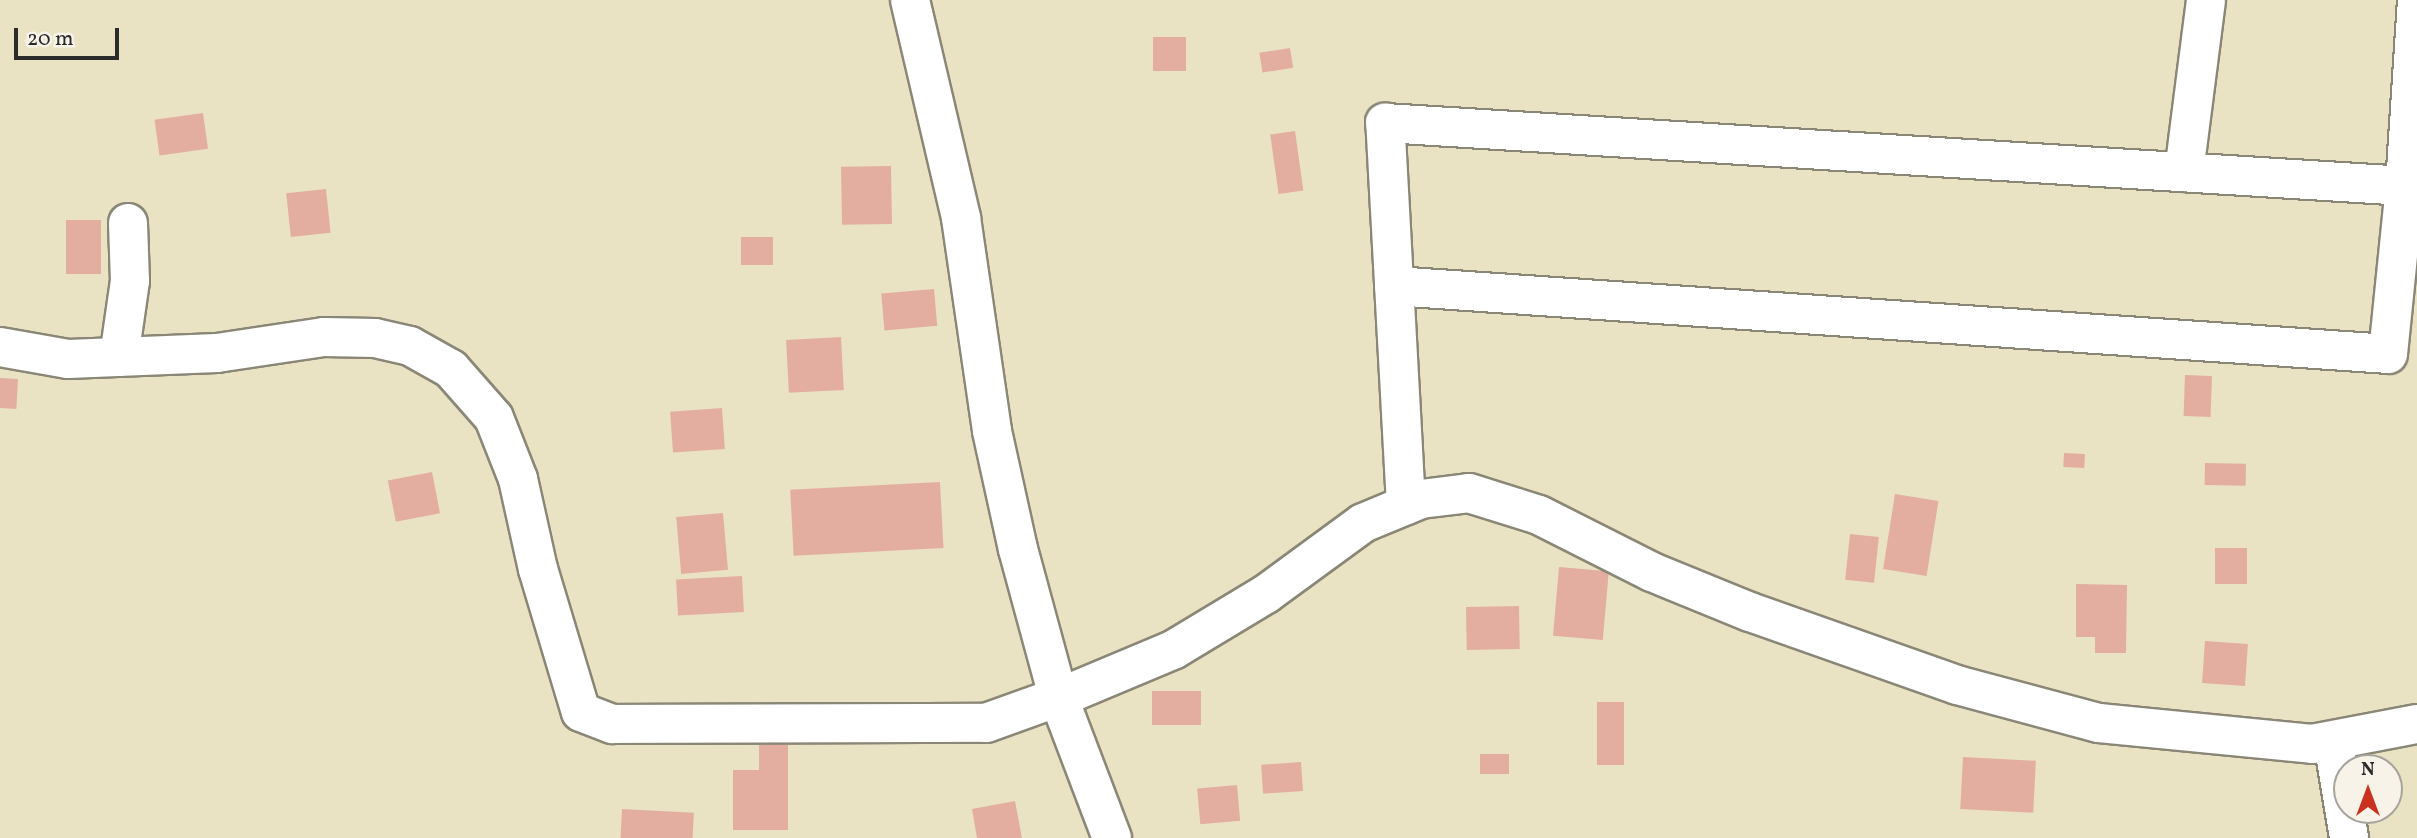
<!DOCTYPE html>
<html>
<head>
<meta charset="utf-8">
<style>
  body { margin:0 }
  #map { position:relative; width:2417px; height:838px; overflow:hidden; background:#e9e3c3; font-family:Vollkorn,serif }
  div>[style] { position:absolute }
  [style*='--x'] { left:calc(var(--x)*1px); top:calc(var(--y)*1px); width:calc(var(--w)*1px); rotate:calc(var(--a)*1deg) }
  .building>* { inset:0; background:#e3aea0; transform-origin:0 0 }
  .roads { filter:drop-shadow(2px 0 #8a8777) drop-shadow(-2px 0 #8a8777) drop-shadow(0 2px #8a8777) drop-shadow(0 -2px #8a8777) }
  .minor>* { height:38px; margin:-19px; padding:0 19px; transform-origin:19px; border-radius:19px; background:#fff }
  span { translate:-50% -50%; white-space:nowrap; text-align:center; line-height:1.15; -webkit-text-stroke:7px #f7f3e8; paint-order:stroke }
  .north { position:absolute; left:2333px; top:754px; width:70px; height:70px; box-sizing:border-box; background:#f7f3e8; border:2px solid #a5a39c; border-radius:50%; rotate:0deg; font-size:19px; font-weight:700; line-height:28px; text-align:center; color:#2b2b2b }
  .north::after { content:''; display:block; margin:auto; width:24px; height:32px; background:#c8321e; clip-path:polygon(50% 0,100% 100%,50% 72%,0 100%) }
  .scale { position:absolute; left:14px; top:28px; width:105px; height:32px; box-sizing:border-box; border:4px solid #2b2b2b; border-top:0; padding-left:9px; font-size:21px; line-height:24px; white-space:nowrap; color:#2b2b2b; -webkit-text-stroke:5px #f7f3e8; paint-order:stroke }
</style>
</head>
<body>
<div id="map">
  <div class="building">
    <i style="left:1153px;top:37px;width:33px;height:34px"></i>
    <i style="left:1290px;top:48px;width:20px;height:31px;rotate:81deg"></i>
    <i style="left:203px;top:113px;width:36px;height:49px;rotate:82deg"></i>
    <i style="left:1295px;top:131px;width:60px;height:25px;rotate:82deg"></i>
    <i style="left:891px;top:166px;width:58px;height:50px;rotate:89deg"></i>
    <i style="left:326px;top:189px;width:44px;height:40px;rotate:84deg"></i>
    <i style="left:66px;top:220px;width:35px;height:54px"></i>
    <i style="left:773px;top:237px;width:28px;height:32px;rotate:90deg"></i>
    <i style="left:934px;top:289px;width:37px;height:53px;rotate:85deg"></i>
    <i style="left:841px;top:337px;width:53px;height:55px;rotate:87deg"></i>
    <i style="left:2185px;top:375px;width:27px;height:41px;rotate:2deg"></i>
    <i style="left:0;top:378px;width:18px;height:30px;rotate:3deg"></i>
    <i style="left:722px;top:408px;width:41px;height:52px;rotate:86deg"></i>
    <i style="left:2064px;top:453px;width:21px;height:14px;rotate:3deg"></i>
    <i style="left:2205px;top:463px;width:41px;height:22px;rotate:1deg"></i>
    <i style="left:432px;top:472px;width:42px;height:45px;rotate:79deg"></i>
    <i style="left:940px;top:482px;width:66px;height:150px;rotate:87deg"></i>
    <i style="left:1895px;top:494px;width:44px;height:76px;rotate:9deg"></i>
    <i style="left:723px;top:513px;width:57px;height:47px;rotate:85deg"></i>
    <i style="left:1850px;top:534px;width:29px;height:46px;rotate:6deg"></i>
    <i style="left:2215px;top:548px;width:32px;height:36px"></i>
    <i style="left:1559px;top:567px;width:50px;height:69px;rotate:5deg"></i>
    <i style="left:742px;top:576px;width:36px;height:66px;rotate:87deg"></i>
    <i style="clip-path:polygon(2076px 584px,2127px 585px,2126px 653px,2095px 653px,2095px 637px,2076px 637px)"></i>
    <i style="left:1519px;top:606px;width:43px;height:53px;rotate:89deg"></i>
    <i style="left:2205px;top:641px;width:43px;height:42px;rotate:4deg"></i>
    <i style="left:1201px;top:691px;width:34px;height:49px;rotate:90deg"></i>
    <i style="left:1597px;top:702px;width:27px;height:63px"></i>
    <i style="clip-path:polygon(759px 745px,788px 745px,788px 830px,733px 830px,733px 770px,759px 770px)"></i>
    <i style="left:1480px;top:754px;width:29px;height:20px"></i>
    <i style="left:1963px;top:757px;width:73px;height:52px;rotate:3deg"></i>
    <i style="left:1301px;top:762px;width:29px;height:40px;rotate:86deg"></i>
    <i style="left:1237px;top:785px;width:36px;height:40px;rotate:85deg"></i>
    <i style="clip-path:polygon(1015px 801px,1022px 838px,977px 838px,972px 809px)"></i>
    <i style="left:622px;top:809px;width:72px;height:29px;rotate:3deg"></i>
  </div>
  <div class="roads">
    <div class="minor">
      <i style="--x:910;--y:0;--w:224;--a:76.8"></i>
      <i style="--x:961;--y:218;--w:215;--a:81.7"></i>
      <i style="--x:992;--y:431;--w:121;--a:77.6"></i>
      <i style="--x:1018;--y:549;--w:152;--a:74.8"></i>
      <i style="--x:1058;--y:696;--w:152;--a:69.2"></i>
      <i style="--x:2184;--y:172;--w:173;--a:-82.7"></i>
      <i style="--x:1394;--y:286;--w:996;--a:3.91"></i>
      <i style="--x:2388;--y:354;--w:169;--a:-84.2"></i>
      <i style="--x:0;--y:347;--w:69;--a:10"></i>
      <i style="--x:68;--y:359;--w:149;--a:-2.3"></i>
      <i style="--x:217;--y:353;--w:108;--a:-8.5"></i>
      <i style="--x:324;--y:337;--w:51;--a:1.1"></i>
      <i style="--x:375;--y:338;--w:36;--a:13"></i>
      <i style="--x:410;--y:346;--w:47;--a:29.3"></i>
      <i style="--x:451;--y:369;--w:65;--a:48.7"></i>
      <i style="--x:494;--y:418;--w:66;--a:68.5"></i>
      <i style="--x:518;--y:479;--w:92;--a:77.5"></i>
      <i style="--x:538;--y:569;--w:149;--a:73.3"></i>
      <i style="--x:581;--y:712;--w:34;--a:21"></i>
      <i style="--x:613;--y:724;--w:373;--a:-0.2"></i>
      <i style="--x:986;--y:723;--w:95;--a:-19.8"></i>
      <i style="--x:1075;--y:691;--w:106;--a:-22.7"></i>
      <i style="--x:1173;--y:650;--w:109;--a:-31.1"></i>
      <i style="--x:1266;--y:594;--w:120;--a:-36.2"></i>
      <i style="--x:1363;--y:523;--w:63;--a:-22.5"></i>
      <i style="--x:1421;--y:499;--w:48;--a:-7.1"></i>
      <i style="--x:1469;--y:493;--w:73;--a:17.4"></i>
      <i style="--x:1539;--y:515;--w:127;--a:26.8"></i>
      <i style="--x:1652;--y:572;--w:106;--a:22.2"></i>
      <i style="--x:1750;--y:612;--w:219;--a:19.4"></i>
      <i style="--x:1957;--y:685;--w:147;--a:15"></i>
      <i style="--x:2099;--y:723;--w:214;--a:5.6"></i>
      <i style="--x:2312;--y:744;--w:107;--a:-10.8"></i>
      <i style="--x:119;--y:357;--w:77;--a:-81.8"></i>
      <i style="--x:130;--y:281;--w:58;--a:-92"></i>
      <i style="--x:1406;--y:505;--w:383;--a:-93.1"></i>
      <i style="--x:1385;--y:123;--w:1022;--a:3.53"></i>
      <i style="--x:2405;--y:186;--w:186;--a:-86.3"></i>
      <i style="--x:2333;--y:741;--w:98;--a:80.6"></i>
    </div>
  </div>
  <div class="north">N</div>
  <div class="scale">20 m</div>
</div>
</body>
</html>
